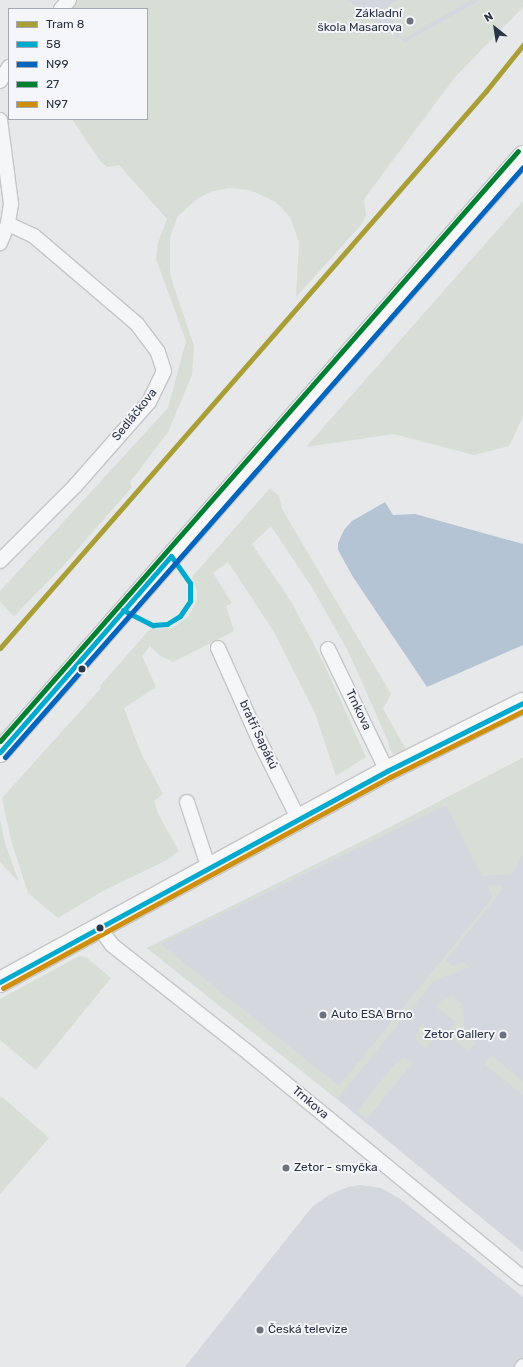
<!DOCTYPE html>
<html>
<head>
<meta charset="utf-8">
<style>
  body { margin:0 }
  #map { position:relative; width:523px; height:1367px; overflow:hidden; background:#e6e8ea; font-family:Rubik,sans-serif }
  div>[style] { position:absolute }
  [style*='--x'] { left:calc(var(--x)*1px); top:calc(var(--y)*1px); width:calc(var(--w)*1px); rotate:calc(var(--a)*1deg) }
  .built>* { inset:0; background:#d4d7dd }
  .green>* { inset:0; background:#d6ded6 }
  .water>* { inset:0; background:#b4c4d5 }
  .roads { filter:drop-shadow(1px 0 #c4c6c8) drop-shadow(-1px 0 #c4c6c8) drop-shadow(0 1px #c4c6c8) drop-shadow(0 -1px #c4c6c8) }
  .street>* { height:14px; margin:-7px; padding:0 7px; transform-origin:7px; border-radius:7px; background:#f5f6f7 }
  .secondary>* { height:20px; margin:-10px; padding:0 10px; transform-origin:10px; border-radius:10px; background:#f8f8f8 }
  .bus-1>* { height:5px; margin:-2.5px; padding:0 2.5px; transform-origin:2.5px; border-radius:2.5px; background:#00a9ce }
  .bus-2>* { height:5px; margin:-2.5px; padding:0 2.5px; transform-origin:2.5px; border-radius:2.5px; background:#0065bd }
  .bus-3>* { height:5px; margin:-2.5px; padding:0 2.5px; transform-origin:2.5px; border-radius:2.5px; background:#008033 }
  .bus-4>* { height:5px; margin:-2.5px; padding:0 2.5px; transform-origin:2.5px; border-radius:2.5px; background:#ce8f0e }
  .tram-1>* { height:5px; margin:-2.5px; padding:0 2.5px; transform-origin:2.5px; border-radius:2.5px; background:#aa9e37 }
  .dots>* { width:11px; height:11px; translate:-50% -50%; box-sizing:border-box; border:2px solid #f4f6f9; border-radius:50% }
  span { translate:-50% -50%; white-space:nowrap; text-align:center; line-height:1.15; -webkit-text-stroke:4px #f4f6f9; paint-order:stroke }
  .poi-label { font-size:12px; color:#2b3445 }
  .right { translate:-100% -50%; text-align:right }
  .left { translate:0 -50%; text-align:left }
  .street-label { font-size:12px; color:#2b3445 }
  .legend { position:absolute; left:8px; top:8px; width:140px; height:112px; box-sizing:border-box; background:#f4f6f9; border:1px solid #a4a8b1; margin:0; padding:5px 7px; list-style:none; font-size:12px; color:#2b3445 }
  .legend li { display:flex; align-items:center; gap:8px; height:20px }
  .legend b { width:20px; border:1px solid #a4a8b1 }
  .north { position:absolute; left:475px; top:8px; width:40px; height:40px; -webkit-text-stroke:3px #f4f6f9; paint-order:stroke; rotate:330deg; font-size:11px; font-weight:700; line-height:16px; text-align:center; color:#2b3445 }
  .north::after { content:''; display:block; margin:auto; width:14px; height:18px; background:#2b3445; clip-path:polygon(50% 0,100% 100%,50% 72%,0 100%) }
</style>
</head>
<body>
<div id="map">
  <div class="built">
    <i style="clip-path:polygon(347px 0,481px 0,405px 43px)"></i>
    <i style="clip-path:polygon(523px 758px,523px 1252px,337px 1099px,147px 948px,371px 837px)"></i>
    <i style="clip-path:polygon(361px 1185px,381px 1188px,399px 1198px,523px 1297px,523px 1367px,185px 1367px,312px 1207px,329px 1195px,348px 1187px)"></i>
  </div>
  <div class="green">
    <i style="clip-path:polygon(78px 0,347px 0,405px 43px,481px 0,523px 0,523px 7px,455px 77px,364px 199px,366px 216px,360px 226px,296px 297px,299px 242px,290px 217px,276px 202px,250px 190px,229px 188px,213px 191px,198px 198px,178px 216px,170px 237px,170px 275px,194px 346px,192px 375px,168px 432px,130px 482px,132px 487px,64px 565px,14px 616px,0 602px,0 591px,168px 408px,186px 341px,156px 259px,158px 243px,167px 219px,119px 165px,107px 167px,101px 162px,72px 119px,147px 119px,147px 9px,70px 9px)"></i>
    <i style="clip-path:polygon(398px 0,471px 0,403px 39px,385px 8px)"></i>
    <i style="clip-path:polygon(523px 201px,523px 416px,509px 446px,474px 455px,394px 434px,306px 447px)"></i>
    <i style="clip-path:polygon(270px 488px,279px 496px,282px 509px,391px 694px,383px 709px,407px 751px,393px 754px,389px 748px,388px 741px,349px 653px,313px 589px,271px 526px,252px 544px,292px 603px,324px 664px,366px 757px,336px 776px,315px 713px,274px 632px,228px 562px,213px 573px,232px 603px,226px 606px,234px 631px,173px 662px,159px 655px,150px 646px,142px 656px,156px 687px,124px 708px,141px 753px,163px 794px,154px 801px,158px 814px,179px 851px,167px 860px,103px 891px,58px 918px,28px 893px,11px 840px,2px 798px,93px 697px,101px 688px,100px 686px,150px 629px,172px 628px,188px 617px,197px 600px,197px 591px,192px 577px)"></i>
    <i style="clip-path:polygon(523px 758px,523px 854px,512px 874px,482px 876px,446px 805px,161px 944px,339px 1086px,493px 897px,487px 886px,502px 886px,503px 889px,446px 960px,452px 966px,464px 962px,470px 967px,434px 981px,337px 1099px,147px 948px,371px 837px)"></i>
    <i style="clip-path:polygon(0 820px,5px 843px,19px 882px,0 862px)"></i>
    <i style="clip-path:polygon(79px 956px,86px 957px,111px 978px,36px 1070px,0 1040px,0 999px)"></i>
    <i style="clip-path:polygon(453px 996px,462px 1003px,465px 1031px,475px 1043px,468px 1051px,446px 1034px,456px 1022px,436px 1007px,442px 1000px)"></i>
    <i style="clip-path:polygon(422px 1024px,436px 1035px,425px 1049px,415px 1038px)"></i>
    <i style="clip-path:polygon(491px 1055px,523px 1081px,523px 1095px,484px 1064px)"></i>
    <i style="clip-path:polygon(404px 1058px,413px 1062px,367px 1119px,357px 1111px,395px 1063px)"></i>
    <i style="clip-path:polygon(1px 1096px,49px 1138px,0 1194px,0 1098px)"></i>
  </div>
  <div class="water">
    <i style="clip-path:polygon(385px 502px,393px 515px,415px 514px,523px 544px,523px 645px,427px 687px,353px 577px,338px 550px,338px 543px,344px 530px,352px 521px)"></i>
  </div>
  <div class="roads">
    <div class="street">
      <i style="--x:61;--y:9;--w:12;--a:-48"></i>
      <i style="--x:0;--y:81;--w:17;--a:-57"></i>
      <i style="--x:0;--y:120;--w:85;--a:82.5"></i>
      <i style="--x:11;--y:204;--w:20;--a:99"></i>
      <i style="--x:8;--y:224;--w:21;--a:113"></i>
      <i style="--x:0;--y:561;--w:106;--a:-45"></i>
      <i style="--x:75;--y:486;--w:112;--a:-48.6"></i>
      <i style="--x:149;--y:402;--w:34;--a:-64"></i>
      <i style="--x:164;--y:371;--w:20;--a:-108"></i>
      <i style="--x:158;--y:352;--w:35;--a:-127"></i>
      <i style="--x:137;--y:324;--w:135;--a:-139.5"></i>
      <i style="--x:34;--y:236;--w:29;--a:-155"></i>
      <i style="--x:218;--y:648;--w:105;--a:65.9"></i>
      <i style="--x:261;--y:744;--w:85;--a:63.4"></i>
      <i style="--x:328;--y:649;--w:136;--a:64.2"></i>
      <i style="--x:187;--y:802;--w:71;--a:71.8"></i>
      <i style="--x:99;--y:927;--w:22;--a:54"></i>
      <i style="--x:112;--y:945;--w:176;--a:38.3"></i>
      <i style="--x:250;--y:1054;--w:353;--a:39.4"></i>
      <i style="--x:522;--y:1367;--w:1;--a:-45"></i>
    </div>
    <div class="secondary">
      <i style="--x:0;--y:752;--w:793;--a:-48.73"></i>
      <i style="--x:0;--y:982;--w:441;--a:-28.6"></i>
      <i style="--x:387;--y:771;--w:152;--a:-26.6"></i>
    </div>
  </div>
  <div class="bus-1">
    <i style="--x:123;--y:610;--w:34;--a:27"></i>
    <i style="--x:153;--y:625;--w:14;--a:-4"></i>
    <i style="--x:167;--y:624;--w:15;--a:-32"></i>
    <i style="--x:180;--y:616;--w:18;--a:-56"></i>
    <i style="--x:190;--y:601;--w:18;--a:-90"></i>
    <i style="--x:190;--y:583;--w:33;--a:-125"></i>
    <i style="--x:0;--y:752;--w:260;--a:-48.9"></i>
    <i style="--x:0;--y:982;--w:441;--a:-28.6"></i>
    <i style="--x:387;--y:771;--w:152;--a:-26.6"></i>
  </div>
  <div class="bus-2">
    <i style="--x:5;--y:757;--w:785;--a:-48.72"></i>
  </div>
  <div class="bus-3">
    <i style="--x:0;--y:741;--w:785;--a:-48.72"></i>
  </div>
  <div class="bus-4">
    <i style="--x:3;--y:988;--w:441;--a:-28.6"></i>
    <i style="--x:390;--y:777;--w:148;--a:-26.4"></i>
  </div>
  <div class="tram-1">
    <i style="--x:0;--y:648;--w:739;--a:-48.89"></i>
    <i style="--x:486;--y:91;--w:59;--a:-51.2"></i>
  </div>
  <div class="dots">
    <i style="left:410px;top:21px;background:#6c737f"></i>
    <i style="left:82px;top:669px;background:#2b3445"></i>
    <i style="left:100px;top:928px;background:#2b3445"></i>
    <i style="left:323px;top:1015px;background:#6c737f"></i>
    <i style="left:503px;top:1035px;background:#6c737f"></i>
    <i style="left:286px;top:1168px;background:#6c737f"></i>
    <i style="left:260px;top:1330px;background:#6c737f"></i>
  </div>
  <div class="poi-label">
    <span class="right" style="left:402px;top:21px">Základní<br>škola Masarova</span>
    <span class="left" style="left:331px;top:1015px">Auto ESA Brno</span>
    <span class="right" style="left:495px;top:1035px">Zetor Gallery</span>
    <span class="left" style="left:294px;top:1168px">Zetor - smyčka</span>
    <span class="left" style="left:268px;top:1330px">Česká televize</span>
  </div>
  <div class="street-label">
    <span style="left:135px;top:415px;rotate:-51deg">Sedláčkova</span>
    <span style="left:358px;top:710px;rotate:64deg">Trnkova</span>
    <span style="left:258px;top:735px;rotate:65deg">bratří Sapáků</span>
    <span style="left:310px;top:1103px;rotate:40deg">Trnkova</span>
  </div>
  <ul class="legend">
  <li><b style="height:5px;background:#aa9e37"></b>Tram 8</li>
  <li><b style="height:5px;background:#00a9ce"></b>58</li>
  <li><b style="height:5px;background:#0065bd"></b>N99</li>
  <li><b style="height:5px;background:#008033"></b>27</li>
  <li><b style="height:5px;background:#ce8f0e"></b>N97</li>
  </ul>
  <div class="north">N</div>
</div>
</body>
</html>
